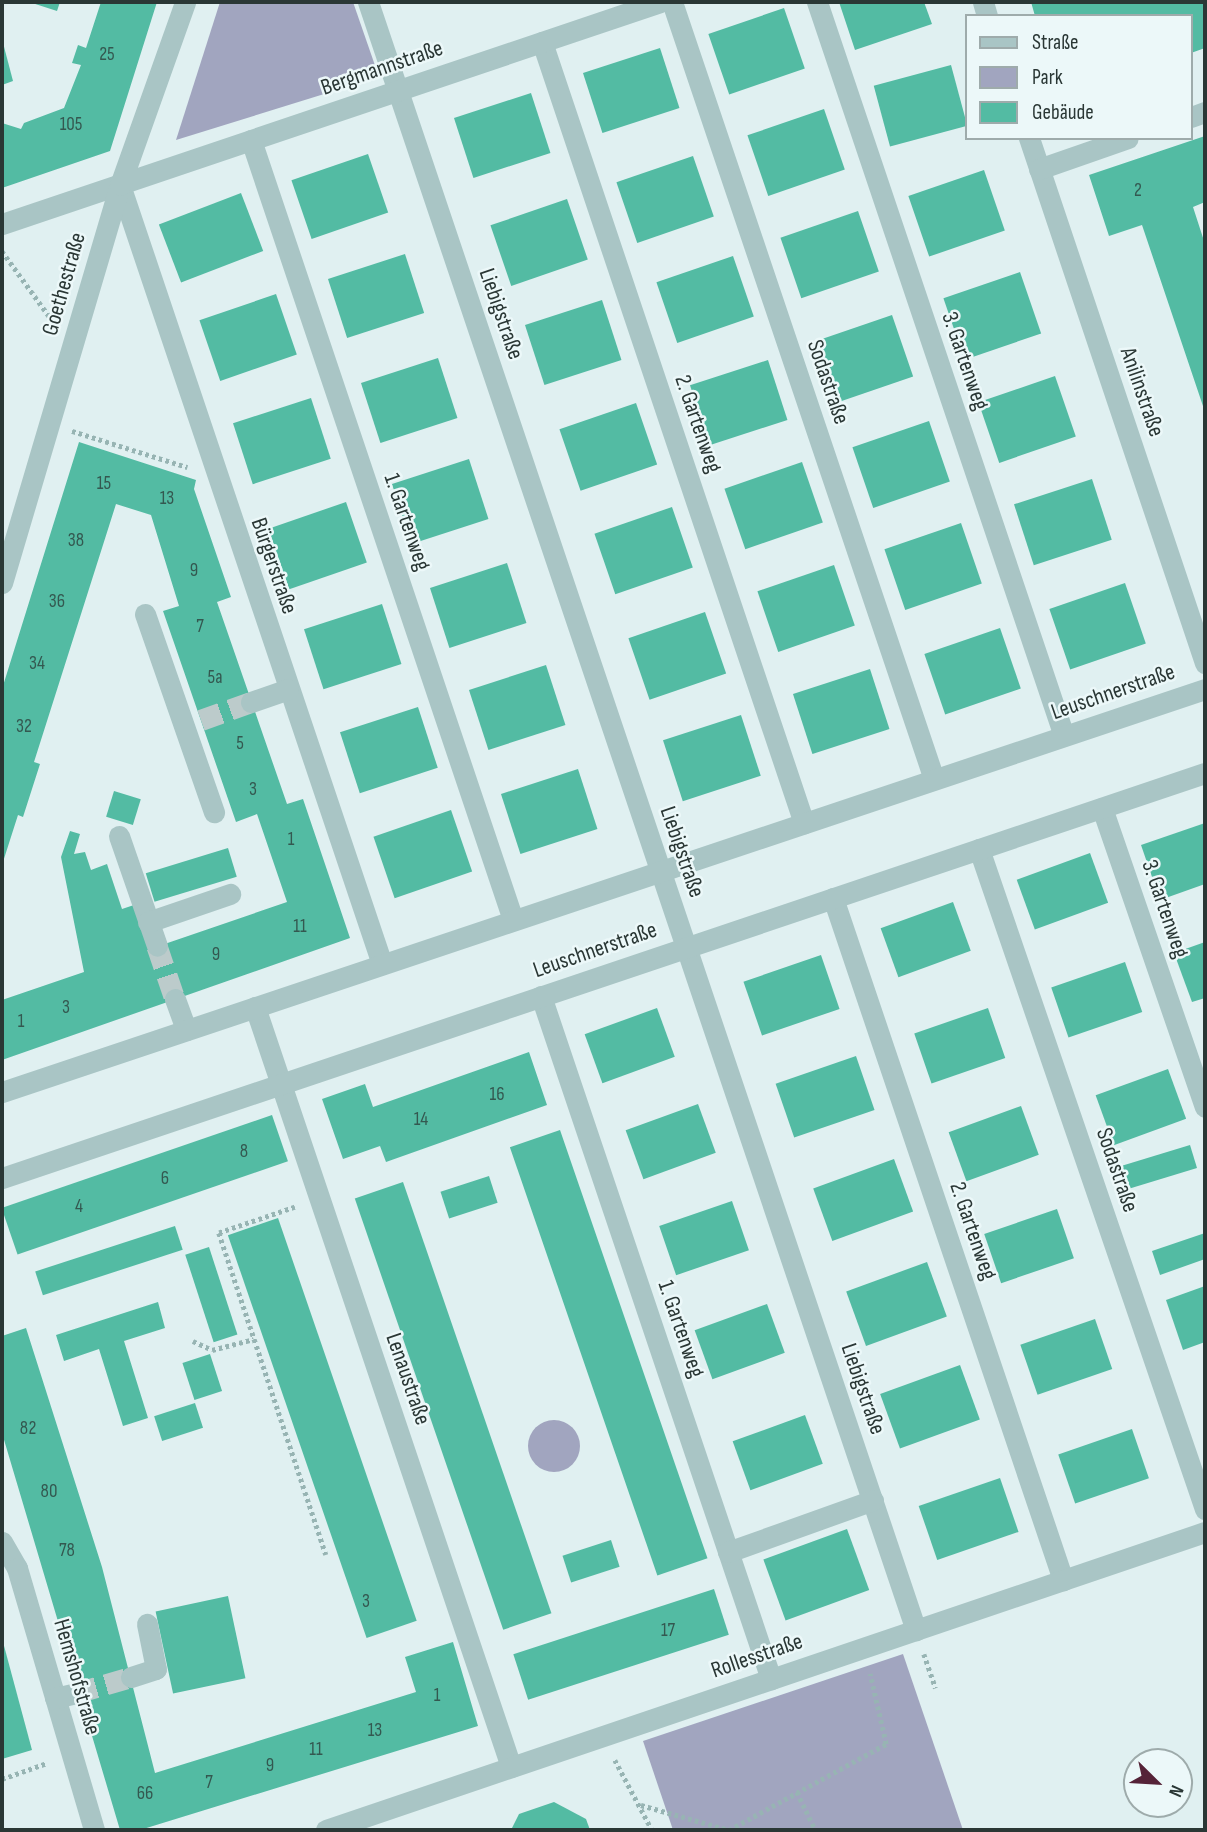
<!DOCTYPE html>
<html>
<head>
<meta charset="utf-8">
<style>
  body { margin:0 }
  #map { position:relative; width:1207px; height:1832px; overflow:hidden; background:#e0f0f1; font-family:"Sofia Sans Condensed",sans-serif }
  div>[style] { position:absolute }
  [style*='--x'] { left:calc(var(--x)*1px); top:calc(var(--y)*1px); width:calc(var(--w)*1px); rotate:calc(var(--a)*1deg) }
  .green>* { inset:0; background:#a1a5bf }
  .round { border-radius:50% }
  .building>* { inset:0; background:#53bba3; transform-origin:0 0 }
  .minor-tunnel>* { height:21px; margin-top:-10.5px; transform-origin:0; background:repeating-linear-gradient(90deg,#bccbcb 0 21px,transparent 0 31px) }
  .path>* { height:4.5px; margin-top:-2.25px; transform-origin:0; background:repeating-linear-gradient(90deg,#97b4b3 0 3.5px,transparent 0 7px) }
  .minor>* { height:21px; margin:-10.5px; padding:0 10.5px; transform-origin:10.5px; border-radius:10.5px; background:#a9c5c5 }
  span { translate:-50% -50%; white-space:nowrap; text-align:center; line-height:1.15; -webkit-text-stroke:5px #ecf8f9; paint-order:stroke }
  .number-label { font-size:19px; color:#345850 }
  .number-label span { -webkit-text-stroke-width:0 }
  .street-label { font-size:23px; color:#2a3735 }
  .frame { position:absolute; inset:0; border:4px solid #2a3735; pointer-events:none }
  .legend { position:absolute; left:965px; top:14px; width:228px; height:126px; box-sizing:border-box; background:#ecf8f9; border:2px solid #9eabab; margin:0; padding:9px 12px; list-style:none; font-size:21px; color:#2a3735 }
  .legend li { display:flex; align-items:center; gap:14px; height:35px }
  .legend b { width:35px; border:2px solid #9eabab }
  .north { position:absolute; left:1123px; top:1748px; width:70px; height:70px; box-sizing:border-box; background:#ecf8f9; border:2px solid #9eabab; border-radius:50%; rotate:114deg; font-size:19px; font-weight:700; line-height:28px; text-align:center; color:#2a3735 }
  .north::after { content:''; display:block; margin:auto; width:24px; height:32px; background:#552338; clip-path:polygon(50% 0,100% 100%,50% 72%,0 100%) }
</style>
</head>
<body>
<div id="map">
  <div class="green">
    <i style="clip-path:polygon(220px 2px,353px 2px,379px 77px,176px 140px)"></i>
    <i class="round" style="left:528px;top:1420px;width:52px;height:52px"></i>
    <i style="clip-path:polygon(903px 1654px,963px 1830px,673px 1830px,643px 1741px)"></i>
  </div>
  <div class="building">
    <i style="clip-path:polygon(29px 2px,60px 2px,57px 11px)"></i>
    <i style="clip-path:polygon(101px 2px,157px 2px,110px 151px,2px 188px,2px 123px,21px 129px,24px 123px,64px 108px,81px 65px,72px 63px,78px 45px,86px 48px)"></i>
    <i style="clip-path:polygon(839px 2px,924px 2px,932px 24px,855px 50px)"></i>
    <i style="clip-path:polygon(1031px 2px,1205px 2px,1205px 48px,1191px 53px,1191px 16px,1035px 16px)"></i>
    <i style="left:784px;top:8px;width:64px;height:80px;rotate:71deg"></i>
    <i style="clip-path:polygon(2px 39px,13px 81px,2px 85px)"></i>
    <i style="left:660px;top:48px;width:63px;height:81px;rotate:72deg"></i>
    <i style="left:951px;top:65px;width:63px;height:80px;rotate:75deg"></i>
    <i style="left:531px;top:93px;width:63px;height:81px;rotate:72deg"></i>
    <i style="left:824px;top:109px;width:64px;height:81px;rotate:71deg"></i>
    <i style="clip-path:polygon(1205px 136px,1205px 202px,1193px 207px,1205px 244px,1205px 412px,1142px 225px,1109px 236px,1089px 175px)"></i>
    <i style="left:368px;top:154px;width:62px;height:81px;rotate:71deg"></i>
    <i style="left:693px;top:156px;width:64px;height:81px;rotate:71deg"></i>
    <i style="left:984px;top:170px;width:64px;height:80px;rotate:71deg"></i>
    <i style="left:241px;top:193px;width:62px;height:88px;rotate:69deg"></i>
    <i style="left:567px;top:199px;width:64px;height:81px;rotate:71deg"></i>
    <i style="left:858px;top:211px;width:64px;height:82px;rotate:71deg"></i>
    <i style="left:405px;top:254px;width:62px;height:81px;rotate:72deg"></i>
    <i style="left:733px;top:256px;width:64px;height:81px;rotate:71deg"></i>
    <i style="left:1020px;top:272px;width:65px;height:81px;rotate:71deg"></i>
    <i style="left:276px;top:294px;width:64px;height:81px;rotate:71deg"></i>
    <i style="left:602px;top:300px;width:63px;height:81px;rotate:72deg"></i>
    <i style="left:892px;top:315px;width:65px;height:81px;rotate:71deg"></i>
    <i style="left:438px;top:358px;width:63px;height:81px;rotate:72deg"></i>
    <i style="left:768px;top:360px;width:63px;height:82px;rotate:72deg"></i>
    <i style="left:1055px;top:376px;width:64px;height:81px;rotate:71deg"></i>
    <i style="left:311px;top:398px;width:64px;height:82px;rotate:72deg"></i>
    <i style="left:636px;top:403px;width:65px;height:81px;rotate:71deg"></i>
    <i style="left:929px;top:421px;width:64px;height:81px;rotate:71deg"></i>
    <i style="clip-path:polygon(79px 442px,196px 480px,194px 489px,231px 597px,217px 602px,287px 804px,303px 799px,350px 938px,2px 1060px,2px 1000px,84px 972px,61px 857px,70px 831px,80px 834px,74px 854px,85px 852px,91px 870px,107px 864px,122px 909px,134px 905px,150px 949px,287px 902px,257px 814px,236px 822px,163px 611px,179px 606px,151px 515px,116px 504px,34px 762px,40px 764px,23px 817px,18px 815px,2px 865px,2px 689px)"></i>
    <i style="left:469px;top:459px;width:63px;height:81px;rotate:72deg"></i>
    <i style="left:802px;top:462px;width:64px;height:82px;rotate:71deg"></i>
    <i style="left:1092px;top:479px;width:64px;height:82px;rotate:72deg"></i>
    <i style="left:346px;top:502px;width:64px;height:82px;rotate:71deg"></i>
    <i style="left:672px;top:507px;width:64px;height:82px;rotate:71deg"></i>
    <i style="left:961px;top:523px;width:64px;height:81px;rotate:71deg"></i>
    <i style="left:507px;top:563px;width:63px;height:81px;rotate:72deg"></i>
    <i style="left:834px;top:565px;width:64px;height:81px;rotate:71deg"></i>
    <i style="left:1125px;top:583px;width:64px;height:80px;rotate:71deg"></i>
    <i style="left:382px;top:604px;width:63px;height:82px;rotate:72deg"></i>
    <i style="left:705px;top:612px;width:65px;height:81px;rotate:71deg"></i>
    <i style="left:1000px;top:628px;width:64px;height:80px;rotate:71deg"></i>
    <i style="left:546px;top:665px;width:63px;height:81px;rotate:72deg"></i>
    <i style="left:870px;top:669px;width:63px;height:81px;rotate:72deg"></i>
    <i style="left:418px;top:707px;width:64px;height:82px;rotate:72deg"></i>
    <i style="left:741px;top:715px;width:64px;height:82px;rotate:72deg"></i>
    <i style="left:578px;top:769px;width:63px;height:81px;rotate:72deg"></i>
    <i style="left:114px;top:791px;width:28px;height:27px;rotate:17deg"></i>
    <i style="left:451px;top:810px;width:65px;height:82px;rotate:71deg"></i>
    <i style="clip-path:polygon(1205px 823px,1205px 884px,1160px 900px,1141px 845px)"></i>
    <i style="left:228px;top:848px;width:30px;height:86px;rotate:73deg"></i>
    <i style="left:1090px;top:853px;width:53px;height:78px;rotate:70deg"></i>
    <i style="left:953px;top:902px;width:52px;height:77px;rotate:70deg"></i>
    <i style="clip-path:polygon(1205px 942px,1205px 998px,1192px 1002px,1174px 953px)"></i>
    <i style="left:821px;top:955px;width:57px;height:82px;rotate:71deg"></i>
    <i style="left:1125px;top:962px;width:53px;height:78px;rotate:71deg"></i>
    <i style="left:657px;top:1008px;width:52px;height:77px;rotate:70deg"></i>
    <i style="left:988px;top:1008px;width:53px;height:78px;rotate:71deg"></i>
    <i style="clip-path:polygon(529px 1052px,547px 1105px,386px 1162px,380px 1146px,343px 1159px,322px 1099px,365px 1084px,373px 1107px)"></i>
    <i style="left:856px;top:1056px;width:57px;height:85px;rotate:71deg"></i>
    <i style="left:1168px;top:1069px;width:53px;height:77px;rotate:70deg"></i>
    <i style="left:698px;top:1104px;width:52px;height:77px;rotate:70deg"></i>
    <i style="left:1021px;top:1106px;width:52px;height:77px;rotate:70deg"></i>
    <i style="left:272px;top:1115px;width:49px;height:286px;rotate:71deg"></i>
    <i style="left:560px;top:1130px;width:453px;height:53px;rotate:71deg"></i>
    <i style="left:1190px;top:1145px;width:24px;height:72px;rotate:73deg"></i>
    <i style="left:894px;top:1159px;width:56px;height:86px;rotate:70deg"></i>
    <i style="left:489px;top:1176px;width:28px;height:51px;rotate:72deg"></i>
    <i style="left:403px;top:1182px;width:456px;height:51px;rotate:71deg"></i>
    <i style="left:732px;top:1201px;width:52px;height:77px;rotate:71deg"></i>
    <i style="left:1057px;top:1209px;width:52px;height:77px;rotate:71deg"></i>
    <i style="left:278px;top:1218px;width:426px;height:53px;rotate:71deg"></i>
    <i style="left:175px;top:1226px;width:25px;height:147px;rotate:72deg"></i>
    <i style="clip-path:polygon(1205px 1233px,1205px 1259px,1160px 1275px,1152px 1251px)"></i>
    <i style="left:209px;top:1247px;width:92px;height:25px;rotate:72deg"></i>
    <i style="left:927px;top:1262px;width:58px;height:86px;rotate:70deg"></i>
    <i style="clip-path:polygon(1205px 1286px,1205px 1342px,1183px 1350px,1166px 1300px)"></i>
    <i style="clip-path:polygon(158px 1302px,165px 1328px,124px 1341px,148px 1418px,123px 1426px,99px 1349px,64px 1361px,56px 1335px)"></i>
    <i style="left:767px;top:1304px;width:52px;height:77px;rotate:70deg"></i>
    <i style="left:1095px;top:1319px;width:53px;height:79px;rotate:71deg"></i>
    <i style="clip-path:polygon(26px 1328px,102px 1567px,155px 1773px,416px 1692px,405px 1657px,453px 1642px,478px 1726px,140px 1830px,120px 1830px,2px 1433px,2px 1336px)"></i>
    <i style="left:210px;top:1354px;width:39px;height:29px;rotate:72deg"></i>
    <i style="left:960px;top:1365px;width:58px;height:85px;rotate:70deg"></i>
    <i style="left:195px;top:1403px;width:26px;height:43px;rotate:72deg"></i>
    <i style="left:805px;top:1415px;width:52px;height:77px;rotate:70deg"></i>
    <i style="left:1132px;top:1429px;width:52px;height:78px;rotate:71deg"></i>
    <i style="left:1000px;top:1478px;width:57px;height:86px;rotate:71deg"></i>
    <i style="left:847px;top:1529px;width:65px;height:89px;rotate:70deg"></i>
    <i style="left:611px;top:1540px;width:28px;height:51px;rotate:72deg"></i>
    <i style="left:714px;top:1589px;width:48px;height:211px;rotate:72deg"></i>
    <i style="left:228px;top:1596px;width:84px;height:74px;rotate:78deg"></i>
    <i style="clip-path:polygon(3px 1642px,32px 1750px,2px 1759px,2px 1643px)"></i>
    <i style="clip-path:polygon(554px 1802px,586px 1819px,590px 1830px,511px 1830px,519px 1814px)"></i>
  </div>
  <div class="minor-tunnel">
    <i style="--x:201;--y:720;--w:53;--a:-19.8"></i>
    <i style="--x:157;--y:946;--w:56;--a:71.2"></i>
    <i style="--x:76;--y:1693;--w:57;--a:-16.2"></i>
  </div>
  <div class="path">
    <i style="--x:2;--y:251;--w:85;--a:54.1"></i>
    <i style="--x:72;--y:431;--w:121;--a:17.4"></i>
    <i style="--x:295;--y:1207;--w:80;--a:161.1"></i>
    <i style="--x:219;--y:1233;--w:339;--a:71.6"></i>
    <i style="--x:193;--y:1341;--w:21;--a:25"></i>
    <i style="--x:212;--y:1350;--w:43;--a:-14.7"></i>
    <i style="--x:924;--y:1654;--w:36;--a:71"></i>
    <i style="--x:615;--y:1760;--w:79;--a:62.1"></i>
    <i style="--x:2;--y:1779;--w:48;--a:-19.6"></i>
    <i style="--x:797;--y:1792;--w:41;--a:64.1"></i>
    <i style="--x:641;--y:1805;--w:91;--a:15.9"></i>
    <i style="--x:729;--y:1830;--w:179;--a:-28.7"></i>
    <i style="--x:886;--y:1744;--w:72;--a:-102.9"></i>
  </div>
  <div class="minor">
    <i style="--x:368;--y:2;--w:1718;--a:71.4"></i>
    <i style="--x:672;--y:2;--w:820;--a:71.37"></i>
    <i style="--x:817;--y:2;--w:774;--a:71.4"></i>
    <i style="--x:983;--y:2;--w:15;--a:74"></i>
    <i style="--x:542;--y:42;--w:824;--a:71.46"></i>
    <i style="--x:1191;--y:117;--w:15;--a:-20"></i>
    <i style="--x:1029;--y:138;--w:554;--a:71.47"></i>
    <i style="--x:251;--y:140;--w:823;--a:71.43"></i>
    <i style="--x:1039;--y:169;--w:94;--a:-19.2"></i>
    <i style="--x:120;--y:185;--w:822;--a:71.41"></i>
    <i style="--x:2;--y:224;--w:694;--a:-18.64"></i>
    <i style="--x:2;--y:583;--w:415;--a:-73.5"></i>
    <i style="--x:120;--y:185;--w:194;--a:-70.4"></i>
    <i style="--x:145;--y:614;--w:210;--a:70.8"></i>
    <i style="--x:251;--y:702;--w:39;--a:-19"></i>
    <i style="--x:1102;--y:808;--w:316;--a:71"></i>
    <i style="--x:119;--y:836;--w:116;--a:70.9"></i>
    <i style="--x:979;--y:849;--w:698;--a:71.1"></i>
    <i style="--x:833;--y:898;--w:720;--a:71.36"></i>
    <i style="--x:148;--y:922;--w:87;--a:-18.9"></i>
    <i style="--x:541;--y:996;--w:721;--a:71.39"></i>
    <i style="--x:175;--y:999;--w:33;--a:70"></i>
    <i style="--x:255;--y:1007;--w:802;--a:71.38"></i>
    <i style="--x:2;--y:1092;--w:1269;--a:-18.52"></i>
    <i style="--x:2;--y:1178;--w:1269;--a:-18.61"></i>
    <i style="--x:2;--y:1542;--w:30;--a:60"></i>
    <i style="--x:17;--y:1568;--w:273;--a:73.6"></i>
    <i style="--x:728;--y:1552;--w:154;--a:-19.7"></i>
    <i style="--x:131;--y:1677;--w:26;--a:-18"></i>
    <i style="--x:156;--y:1669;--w:46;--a:-101.3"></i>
    <i style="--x:55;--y:1698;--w:22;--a:-13"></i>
    <i style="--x:326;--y:1830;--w:928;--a:-18.73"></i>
  </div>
  <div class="number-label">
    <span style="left:107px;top:55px">25</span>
    <span style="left:71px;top:125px">105</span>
    <span style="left:1138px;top:191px">2</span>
    <span style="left:104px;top:484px">15</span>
    <span style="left:167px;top:499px">13</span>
    <span style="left:76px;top:541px">38</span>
    <span style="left:194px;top:571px">9</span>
    <span style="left:57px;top:602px">36</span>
    <span style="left:200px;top:627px">7</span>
    <span style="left:37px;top:664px">34</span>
    <span style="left:215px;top:678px">5a</span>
    <span style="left:24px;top:727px">32</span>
    <span style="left:240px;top:744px">5</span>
    <span style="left:253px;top:790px">3</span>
    <span style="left:291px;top:840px">1</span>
    <span style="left:300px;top:927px">11</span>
    <span style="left:216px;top:955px">9</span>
    <span style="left:66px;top:1008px">3</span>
    <span style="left:21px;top:1022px">1</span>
    <span style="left:497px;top:1095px">16</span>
    <span style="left:421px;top:1120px">14</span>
    <span style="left:244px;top:1152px">8</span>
    <span style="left:165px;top:1179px">6</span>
    <span style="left:79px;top:1207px">4</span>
    <span style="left:28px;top:1429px">82</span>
    <span style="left:49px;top:1492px">80</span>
    <span style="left:67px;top:1551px">78</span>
    <span style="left:366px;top:1602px">3</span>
    <span style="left:668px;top:1631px">17</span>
    <span style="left:437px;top:1696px">1</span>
    <span style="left:375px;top:1731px">13</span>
    <span style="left:316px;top:1750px">11</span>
    <span style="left:270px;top:1766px">9</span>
    <span style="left:209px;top:1783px">7</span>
    <span style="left:145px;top:1794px">66</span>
  </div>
  <div class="street-label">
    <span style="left:382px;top:68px;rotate:-19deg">Bergmannstraße</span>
    <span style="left:64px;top:284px;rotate:-74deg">Goethestraße</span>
    <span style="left:501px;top:314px;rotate:71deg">Liebigstraße</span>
    <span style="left:965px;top:361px;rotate:71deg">3. Gartenweg</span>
    <span style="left:828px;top:382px;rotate:71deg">Sodastraße</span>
    <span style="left:1142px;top:392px;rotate:71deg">Anilinstraße</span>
    <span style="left:698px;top:424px;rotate:71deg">2. Gartenweg</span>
    <span style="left:407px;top:522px;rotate:71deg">1. Gartenweg</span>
    <span style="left:274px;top:566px;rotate:71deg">Bürgerstraße</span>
    <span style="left:1113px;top:692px;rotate:-19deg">Leuschnerstraße</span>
    <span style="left:682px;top:852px;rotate:71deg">Liebigstraße</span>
    <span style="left:1165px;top:909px;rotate:71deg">3. Gartenweg</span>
    <span style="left:595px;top:950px;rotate:-19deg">Leuschnerstraße</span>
    <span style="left:1117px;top:1170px;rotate:71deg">Sodastraße</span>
    <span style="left:973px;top:1231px;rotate:71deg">2. Gartenweg</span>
    <span style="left:681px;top:1329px;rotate:71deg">1. Gartenweg</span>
    <span style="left:408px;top:1379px;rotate:71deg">Lenaustraße</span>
    <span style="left:863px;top:1389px;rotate:71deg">Liebigstraße</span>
    <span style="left:757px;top:1656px;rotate:-19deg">Rollesstraße</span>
    <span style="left:77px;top:1677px;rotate:74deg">Hemshofstraße</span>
  </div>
  <div class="frame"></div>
  <ul class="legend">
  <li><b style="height:9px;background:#a9c5c5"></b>Straße</li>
  <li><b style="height:19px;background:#a1a5bf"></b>Park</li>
  <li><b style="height:19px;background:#53bba3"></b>Gebäude</li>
  </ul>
  <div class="north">N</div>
</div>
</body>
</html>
